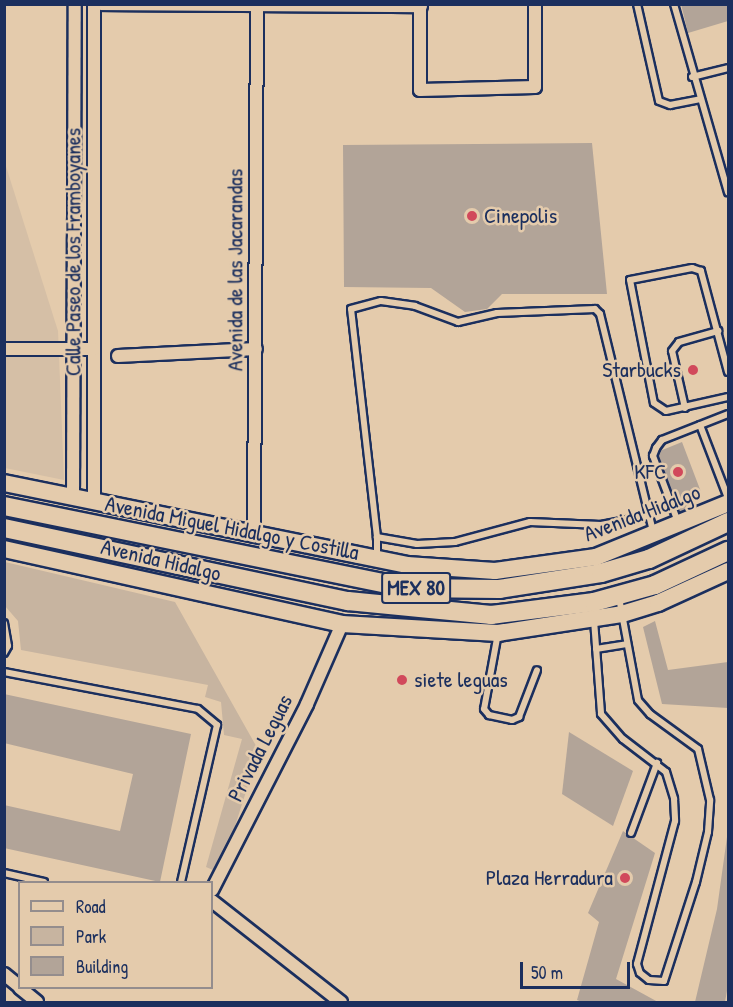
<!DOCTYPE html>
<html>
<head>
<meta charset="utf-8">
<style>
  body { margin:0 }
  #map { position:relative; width:733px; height:1007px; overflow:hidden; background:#e4cbac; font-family:"Patrick Hand",sans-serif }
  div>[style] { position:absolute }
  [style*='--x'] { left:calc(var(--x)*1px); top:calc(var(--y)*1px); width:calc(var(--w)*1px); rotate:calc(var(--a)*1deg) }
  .built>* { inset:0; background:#d5bfa6 }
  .green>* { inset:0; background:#c7b4a0 }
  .building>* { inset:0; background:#b2a498 }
  .roads { filter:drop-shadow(2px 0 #1b2f5e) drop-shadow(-2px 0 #1b2f5e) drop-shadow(0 2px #1b2f5e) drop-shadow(0 -2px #1b2f5e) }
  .lane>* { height:6px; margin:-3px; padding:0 3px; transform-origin:3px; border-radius:3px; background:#e4cbac }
  .street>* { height:12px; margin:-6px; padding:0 6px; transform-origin:6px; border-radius:6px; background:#e4cbac }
  .secondary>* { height:16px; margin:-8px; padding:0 8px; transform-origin:8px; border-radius:8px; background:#e4cbac }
  .primary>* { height:18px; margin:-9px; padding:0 9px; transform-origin:9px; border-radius:9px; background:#e4cbac }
  .dots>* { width:16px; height:16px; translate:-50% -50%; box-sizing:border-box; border:3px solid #e4cbac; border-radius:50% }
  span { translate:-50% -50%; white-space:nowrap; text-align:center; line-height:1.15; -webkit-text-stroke:5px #e4cbac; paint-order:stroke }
  .shield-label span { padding:2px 4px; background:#e4cbac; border:2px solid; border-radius:4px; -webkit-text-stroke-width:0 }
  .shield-label { font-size:21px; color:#1b2f5e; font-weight:700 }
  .poi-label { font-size:22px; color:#1b2f5e }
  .left { translate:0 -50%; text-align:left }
  .right { translate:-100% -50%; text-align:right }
  .street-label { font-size:22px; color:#1b2f5e }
  .frame { position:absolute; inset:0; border:6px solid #1b2f5e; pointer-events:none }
  .legend { position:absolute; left:18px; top:881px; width:195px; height:108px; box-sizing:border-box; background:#e4cbac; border:2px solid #948d8d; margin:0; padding:8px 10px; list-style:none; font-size:18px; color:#1b2f5e }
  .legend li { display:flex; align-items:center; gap:12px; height:30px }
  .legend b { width:30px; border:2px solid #948d8d }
  .scale { position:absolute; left:520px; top:962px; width:110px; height:27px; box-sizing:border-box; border:3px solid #1b2f5e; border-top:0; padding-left:8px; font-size:18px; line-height:21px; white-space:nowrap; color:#1b2f5e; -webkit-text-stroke:4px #e4cbac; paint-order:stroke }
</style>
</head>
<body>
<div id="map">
  <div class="built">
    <i style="clip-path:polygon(4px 160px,58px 331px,64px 480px,5px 468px)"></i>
  </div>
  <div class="green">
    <i style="clip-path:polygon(5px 562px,175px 602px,259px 751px,220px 873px,206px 867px,242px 739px,224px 735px,221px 702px,205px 697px,208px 685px,21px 650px,18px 621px,5px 606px)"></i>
  </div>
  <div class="building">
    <i style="clip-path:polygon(681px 4px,728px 4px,728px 21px,688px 33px)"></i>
    <i style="clip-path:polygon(592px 143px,607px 294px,502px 294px,487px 309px,465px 312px,431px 288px,344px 287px,343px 145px)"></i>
    <i style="clip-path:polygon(682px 442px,701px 492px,690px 496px,694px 507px,679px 513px,655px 453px)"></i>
    <i style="clip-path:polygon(655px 621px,668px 670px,728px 662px,728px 708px,662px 704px,643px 627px)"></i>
    <i style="clip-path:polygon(4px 694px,191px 734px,160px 882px,4px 848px,4px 805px,120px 831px,133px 774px,4px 743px)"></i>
    <i style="clip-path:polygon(569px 732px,633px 771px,613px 826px,562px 794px)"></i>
    <i style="clip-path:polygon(623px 831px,655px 853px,616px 979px,658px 1002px,582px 1002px,577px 1000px,599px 922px,588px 913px)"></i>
    <i style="clip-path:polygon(727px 837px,728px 985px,725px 1002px,695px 1002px,717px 909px)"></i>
  </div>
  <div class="roads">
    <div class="lane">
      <i style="--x:637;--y:4;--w:99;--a:77.2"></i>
      <i style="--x:659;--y:101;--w:12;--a:20"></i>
      <i style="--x:670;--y:105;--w:31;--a:-11"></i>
      <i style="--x:674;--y:4;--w:196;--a:74"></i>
      <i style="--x:692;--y:77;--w:37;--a:-14"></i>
      <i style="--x:728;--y:372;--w:105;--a:-105"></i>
      <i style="--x:701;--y:271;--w:9;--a:-162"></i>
      <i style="--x:692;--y:268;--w:63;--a:169"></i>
      <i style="--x:630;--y:280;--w:125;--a:79"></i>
      <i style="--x:654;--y:403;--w:14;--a:34"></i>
      <i style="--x:666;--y:411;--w:64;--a:-12.7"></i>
      <i style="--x:685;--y:408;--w:58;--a:-102.8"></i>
      <i style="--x:672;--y:351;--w:11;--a:-52"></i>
      <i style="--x:679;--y:342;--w:41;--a:-15.8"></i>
      <i style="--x:700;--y:425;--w:78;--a:69"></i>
      <i style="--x:648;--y:516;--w:48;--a:169.2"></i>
      <i style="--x:601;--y:525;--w:71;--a:-177.6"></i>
      <i style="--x:530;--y:522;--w:78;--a:165.1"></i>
      <i style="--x:455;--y:542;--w:38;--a:177"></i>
      <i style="--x:417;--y:544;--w:41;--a:-170.1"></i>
      <i style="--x:377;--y:537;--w:229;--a:-96.5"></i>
      <i style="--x:351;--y:309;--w:31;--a:-15"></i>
      <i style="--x:381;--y:301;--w:34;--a:8"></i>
      <i style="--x:415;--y:306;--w:46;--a:20.4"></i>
      <i style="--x:458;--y:322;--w:40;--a:-13"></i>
      <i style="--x:497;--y:313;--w:98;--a:-2.3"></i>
      <i style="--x:595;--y:309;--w:7;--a:45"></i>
      <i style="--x:600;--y:314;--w:224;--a:76.3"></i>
      <i style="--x:678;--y:522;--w:71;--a:-110.7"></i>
      <i style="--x:653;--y:456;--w:9;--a:-69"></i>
      <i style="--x:656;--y:448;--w:10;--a:-53"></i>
      <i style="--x:662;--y:440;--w:71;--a:-21.5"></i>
      <i style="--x:377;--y:557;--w:20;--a:-90"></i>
      <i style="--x:594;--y:620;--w:94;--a:85.7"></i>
      <i style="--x:601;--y:714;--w:33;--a:49"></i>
      <i style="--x:623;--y:739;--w:54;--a:37.5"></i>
      <i style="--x:666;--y:772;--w:28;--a:73"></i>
      <i style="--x:674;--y:799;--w:22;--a:87"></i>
      <i style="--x:675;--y:821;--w:148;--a:104.9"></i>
      <i style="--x:637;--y:964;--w:9;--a:72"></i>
      <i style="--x:640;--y:973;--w:11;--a:38"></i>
      <i style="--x:649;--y:980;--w:15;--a:4"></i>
      <i style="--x:664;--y:981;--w:104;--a:-72.1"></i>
      <i style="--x:696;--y:882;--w:51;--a:-76.5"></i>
      <i style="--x:708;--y:832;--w:32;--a:-86"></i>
      <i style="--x:710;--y:800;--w:52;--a:-103.2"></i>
      <i style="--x:698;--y:749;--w:59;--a:-143.9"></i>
      <i style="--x:650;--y:714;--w:18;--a:-131"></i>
      <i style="--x:638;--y:700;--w:105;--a:-100.5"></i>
      <i style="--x:4;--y:623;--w:23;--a:80"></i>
      <i style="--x:8;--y:646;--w:8;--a:120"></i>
      <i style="--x:498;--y:633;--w:77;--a:100.4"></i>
      <i style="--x:484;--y:709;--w:8;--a:50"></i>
      <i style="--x:489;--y:715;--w:24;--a:12"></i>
      <i style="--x:512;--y:720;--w:8;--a:-23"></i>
      <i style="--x:519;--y:717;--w:50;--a:-69"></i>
      <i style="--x:596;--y:649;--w:31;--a:-9"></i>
      <i style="--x:4;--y:672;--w:197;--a:10.8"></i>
      <i style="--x:198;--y:709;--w:25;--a:40"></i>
      <i style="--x:217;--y:725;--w:161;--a:102.9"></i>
      <i style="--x:631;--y:833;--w:75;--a:-69.6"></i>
      <i style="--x:4;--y:873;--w:41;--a:12.7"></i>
    </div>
    <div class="street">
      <i style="--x:94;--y:4;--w:496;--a:90"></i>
      <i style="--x:101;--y:4;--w:320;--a:0.4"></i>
      <i style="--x:420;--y:4;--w:86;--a:90"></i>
      <i style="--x:420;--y:90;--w:115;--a:-1.5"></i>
      <i style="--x:535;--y:87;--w:83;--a:-90"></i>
      <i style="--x:4;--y:349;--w:90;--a:0"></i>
      <i style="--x:118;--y:356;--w:138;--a:-2.9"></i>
      <i style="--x:73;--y:496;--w:492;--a:-89.8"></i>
      <i style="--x:254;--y:536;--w:532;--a:-89.68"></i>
      <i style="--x:212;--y:890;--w:209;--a:-62.9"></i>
      <i style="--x:307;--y:704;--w:87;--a:-66.4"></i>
      <i style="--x:212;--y:901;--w:164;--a:38.1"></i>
      <i style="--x:4;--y:974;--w:21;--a:39"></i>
      <i style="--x:20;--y:988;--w:22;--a:39"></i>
    </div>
    <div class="secondary">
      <i style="--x:4;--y:483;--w:411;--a:11.5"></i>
      <i style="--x:407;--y:565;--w:88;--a:3.9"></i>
      <i style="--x:495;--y:571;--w:102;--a:-7.9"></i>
      <i style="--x:596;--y:557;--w:143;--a:-22.2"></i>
      <i style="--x:4;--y:549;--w:346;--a:12.5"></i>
      <i style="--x:342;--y:624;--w:156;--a:3.3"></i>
      <i style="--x:498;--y:633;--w:125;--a:-8.7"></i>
      <i style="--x:622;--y:614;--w:38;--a:-17"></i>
      <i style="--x:658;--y:603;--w:77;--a:-24.6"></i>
    </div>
    <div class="primary">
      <i style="--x:4;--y:506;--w:412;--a:11.5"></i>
      <i style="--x:408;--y:588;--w:91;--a:0.6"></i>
      <i style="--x:499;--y:589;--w:103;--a:-8.9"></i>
      <i style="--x:601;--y:573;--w:50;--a:-16.3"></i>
      <i style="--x:649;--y:559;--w:87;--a:-25.1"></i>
      <i style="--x:4;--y:528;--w:352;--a:12"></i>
      <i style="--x:348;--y:601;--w:144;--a:5.6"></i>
      <i style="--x:491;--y:615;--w:104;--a:-7.2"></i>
      <i style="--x:594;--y:602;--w:63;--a:-15.6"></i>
      <i style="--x:655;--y:585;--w:81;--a:-25"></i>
    </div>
  </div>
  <div class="dots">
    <i style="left:472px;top:216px;background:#d1495b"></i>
    <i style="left:693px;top:370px;background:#d1495b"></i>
    <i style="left:678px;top:472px;background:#d1495b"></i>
    <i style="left:402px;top:680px;background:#d1495b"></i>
    <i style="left:625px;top:878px;background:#d1495b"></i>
  </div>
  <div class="shield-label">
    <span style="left:416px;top:588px">MEX 80</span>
  </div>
  <div class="poi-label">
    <span class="left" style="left:484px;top:216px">Cinepolis</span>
    <span class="right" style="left:681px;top:370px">Starbucks</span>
    <span class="right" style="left:666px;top:472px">KFC</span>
    <span class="left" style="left:414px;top:680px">siete leguas</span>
    <span class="right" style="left:613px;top:878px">Plaza Herradura</span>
  </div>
  <div class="street-label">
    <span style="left:73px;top:252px;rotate:-90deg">Calle Paseo de los Framboyanes</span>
    <span style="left:235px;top:270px;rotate:-90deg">Avenida de las Jacarandas</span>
    <span style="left:642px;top:513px;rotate:-21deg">Avenida Hidalgo</span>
    <span style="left:232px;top:528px;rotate:11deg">Avenida Miguel Hidalgo y Costilla</span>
    <span style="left:161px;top:560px;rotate:13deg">Avenida Hidalgo</span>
    <span style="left:260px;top:748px;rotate:-63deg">Privada Leguas</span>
  </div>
  <div class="frame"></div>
  <ul class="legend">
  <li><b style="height:8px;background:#e4cbac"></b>Road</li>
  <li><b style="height:16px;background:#c7b4a0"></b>Park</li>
  <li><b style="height:16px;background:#b2a498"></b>Building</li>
  </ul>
  <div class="scale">50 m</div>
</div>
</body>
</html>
